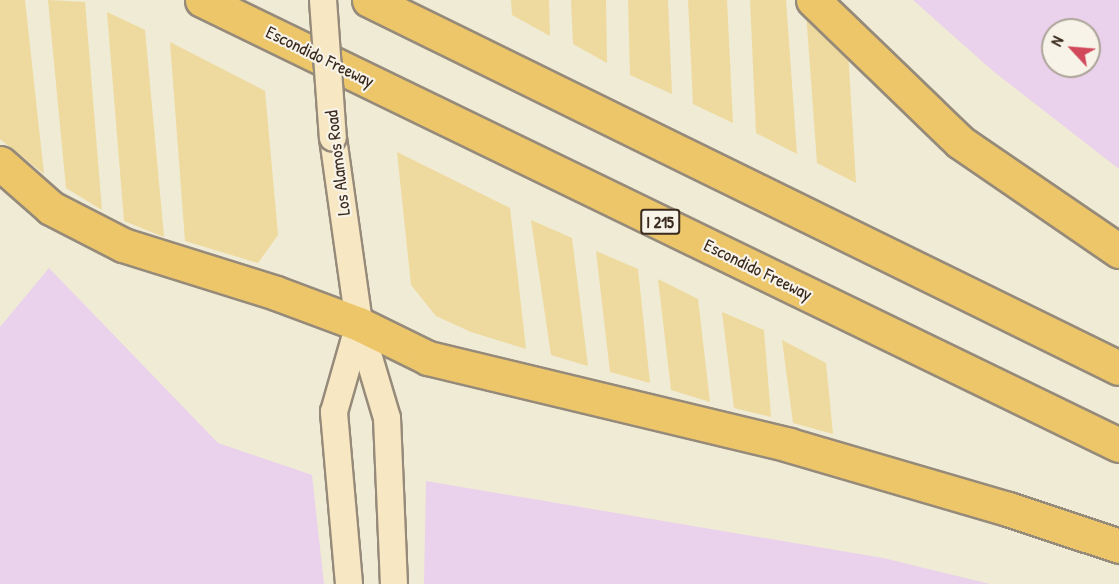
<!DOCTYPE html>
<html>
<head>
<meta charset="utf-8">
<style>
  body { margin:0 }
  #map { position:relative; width:1119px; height:584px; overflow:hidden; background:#f0ebd5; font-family:"Patrick Hand",sans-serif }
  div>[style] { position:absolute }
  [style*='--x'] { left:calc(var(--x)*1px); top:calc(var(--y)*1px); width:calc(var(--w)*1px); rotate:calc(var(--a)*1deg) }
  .built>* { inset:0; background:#ead1ec }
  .sand>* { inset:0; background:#eeda9e }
  .roads { filter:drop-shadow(2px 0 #968a7a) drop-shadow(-2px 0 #968a7a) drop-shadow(0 2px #968a7a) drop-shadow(0 -2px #968a7a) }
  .secondary>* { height:26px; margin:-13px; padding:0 13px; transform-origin:13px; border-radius:13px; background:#f7e8c3 }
  .motorway>* { height:33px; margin:-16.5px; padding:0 16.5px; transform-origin:16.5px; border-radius:16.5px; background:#ecc669 }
  .bridges { filter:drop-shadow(2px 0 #968a7a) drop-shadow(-2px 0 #968a7a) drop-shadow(0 2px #968a7a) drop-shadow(0 -2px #968a7a) }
  .secondary-bridge>* { height:26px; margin:-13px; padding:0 13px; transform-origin:13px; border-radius:13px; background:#f7e8c3 }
  span { translate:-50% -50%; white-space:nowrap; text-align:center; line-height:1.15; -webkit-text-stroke:4.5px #f7f3e8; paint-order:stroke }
  .shield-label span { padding:2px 4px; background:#f7f3e8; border:2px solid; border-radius:4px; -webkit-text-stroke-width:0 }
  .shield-label { font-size:16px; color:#3b2a1e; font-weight:700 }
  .street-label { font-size:18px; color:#3b2a1e }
  .north { position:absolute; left:1041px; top:18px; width:60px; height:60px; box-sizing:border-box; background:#f7f3e8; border:2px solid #aca397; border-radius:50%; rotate:296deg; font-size:16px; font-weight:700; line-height:24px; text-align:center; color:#3b2a1e }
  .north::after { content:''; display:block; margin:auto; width:21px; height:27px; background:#d1495b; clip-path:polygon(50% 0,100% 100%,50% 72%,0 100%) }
</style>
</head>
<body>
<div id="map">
  <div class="built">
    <i style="clip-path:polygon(evenodd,913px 0,1119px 0,1119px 169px,993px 71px,913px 0,1053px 30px,1089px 30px,1089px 66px,1053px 66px,1053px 30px)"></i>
    <i style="clip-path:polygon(49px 268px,218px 443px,312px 475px,324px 584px,0 584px,0 327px)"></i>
    <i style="clip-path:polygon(426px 481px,883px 558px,990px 584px,424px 584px)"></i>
  </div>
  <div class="sand">
    <i style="clip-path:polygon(0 0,25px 0,44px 174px,0 139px)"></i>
    <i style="clip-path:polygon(48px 0,85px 2px,102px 210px,66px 188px)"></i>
    <i style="clip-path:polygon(511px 0,549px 0,550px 36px,512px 15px)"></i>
    <i style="clip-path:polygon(571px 0,606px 0,607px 63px,573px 44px)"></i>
    <i style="clip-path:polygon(628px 0,668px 0,672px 94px,630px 75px)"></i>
    <i style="clip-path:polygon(688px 0,727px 0,733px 123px,693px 104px)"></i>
    <i style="clip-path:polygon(750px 0,786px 0,797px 154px,756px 133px)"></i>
    <i style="clip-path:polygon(107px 12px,145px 30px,164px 237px,124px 221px)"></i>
    <i style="clip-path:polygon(806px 12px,848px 51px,856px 183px,817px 163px)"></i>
    <i style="clip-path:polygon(170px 42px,265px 91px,278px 235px,258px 263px,185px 241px)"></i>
    <i style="clip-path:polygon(397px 152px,510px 208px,526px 349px,471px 332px,436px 316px,411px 285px)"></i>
    <i style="clip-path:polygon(531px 220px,572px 238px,588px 366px,551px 355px)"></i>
    <i style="clip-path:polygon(596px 251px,638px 269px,650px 383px,610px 372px)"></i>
    <i style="clip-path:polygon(658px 279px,698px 299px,710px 402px,671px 390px)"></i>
    <i style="clip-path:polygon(722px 312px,764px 330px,771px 417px,734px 408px)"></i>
    <i style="clip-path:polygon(782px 340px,826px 363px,833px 434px,793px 423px)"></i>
  </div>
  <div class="roads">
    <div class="secondary">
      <i style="--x:333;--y:138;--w:188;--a:82"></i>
      <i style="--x:359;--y:324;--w:98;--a:73.4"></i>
      <i style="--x:387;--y:418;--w:166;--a:87.6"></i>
      <i style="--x:349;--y:584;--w:173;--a:-95"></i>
      <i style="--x:334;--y:412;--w:91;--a:-74.1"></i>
    </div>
    <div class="motorway">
      <i style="--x:202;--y:0;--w:1019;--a:25.89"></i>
      <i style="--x:369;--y:0;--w:835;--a:26.14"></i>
      <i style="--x:813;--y:0;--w:204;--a:44"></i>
      <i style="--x:960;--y:142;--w:193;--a:34.4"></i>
      <i style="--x:0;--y:163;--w:68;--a:41.4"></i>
      <i style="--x:51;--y:208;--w:81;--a:27.2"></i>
      <i style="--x:123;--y:245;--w:160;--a:17.4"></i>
      <i style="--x:276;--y:293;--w:89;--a:20.5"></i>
      <i style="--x:359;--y:324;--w:77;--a:26.2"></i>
      <i style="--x:428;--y:358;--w:371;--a:13.5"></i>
      <i style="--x:789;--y:445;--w:228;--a:16.3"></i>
      <i style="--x:1008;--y:509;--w:117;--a:18.4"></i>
    </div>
  </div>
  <div class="bridges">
    <div class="secondary-bridge">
      <i style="--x:323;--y:0;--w:138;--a:85.9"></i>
    </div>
  </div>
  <div class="shield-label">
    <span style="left:660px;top:222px">I 215</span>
  </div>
  <div class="street-label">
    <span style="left:320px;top:57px;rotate:26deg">Escondido Freeway</span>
    <span style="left:338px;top:163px;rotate:-97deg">Los Alamos Road</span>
    <span style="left:758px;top:270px;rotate:26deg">Escondido Freeway</span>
  </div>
  <div class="north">N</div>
</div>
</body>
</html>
